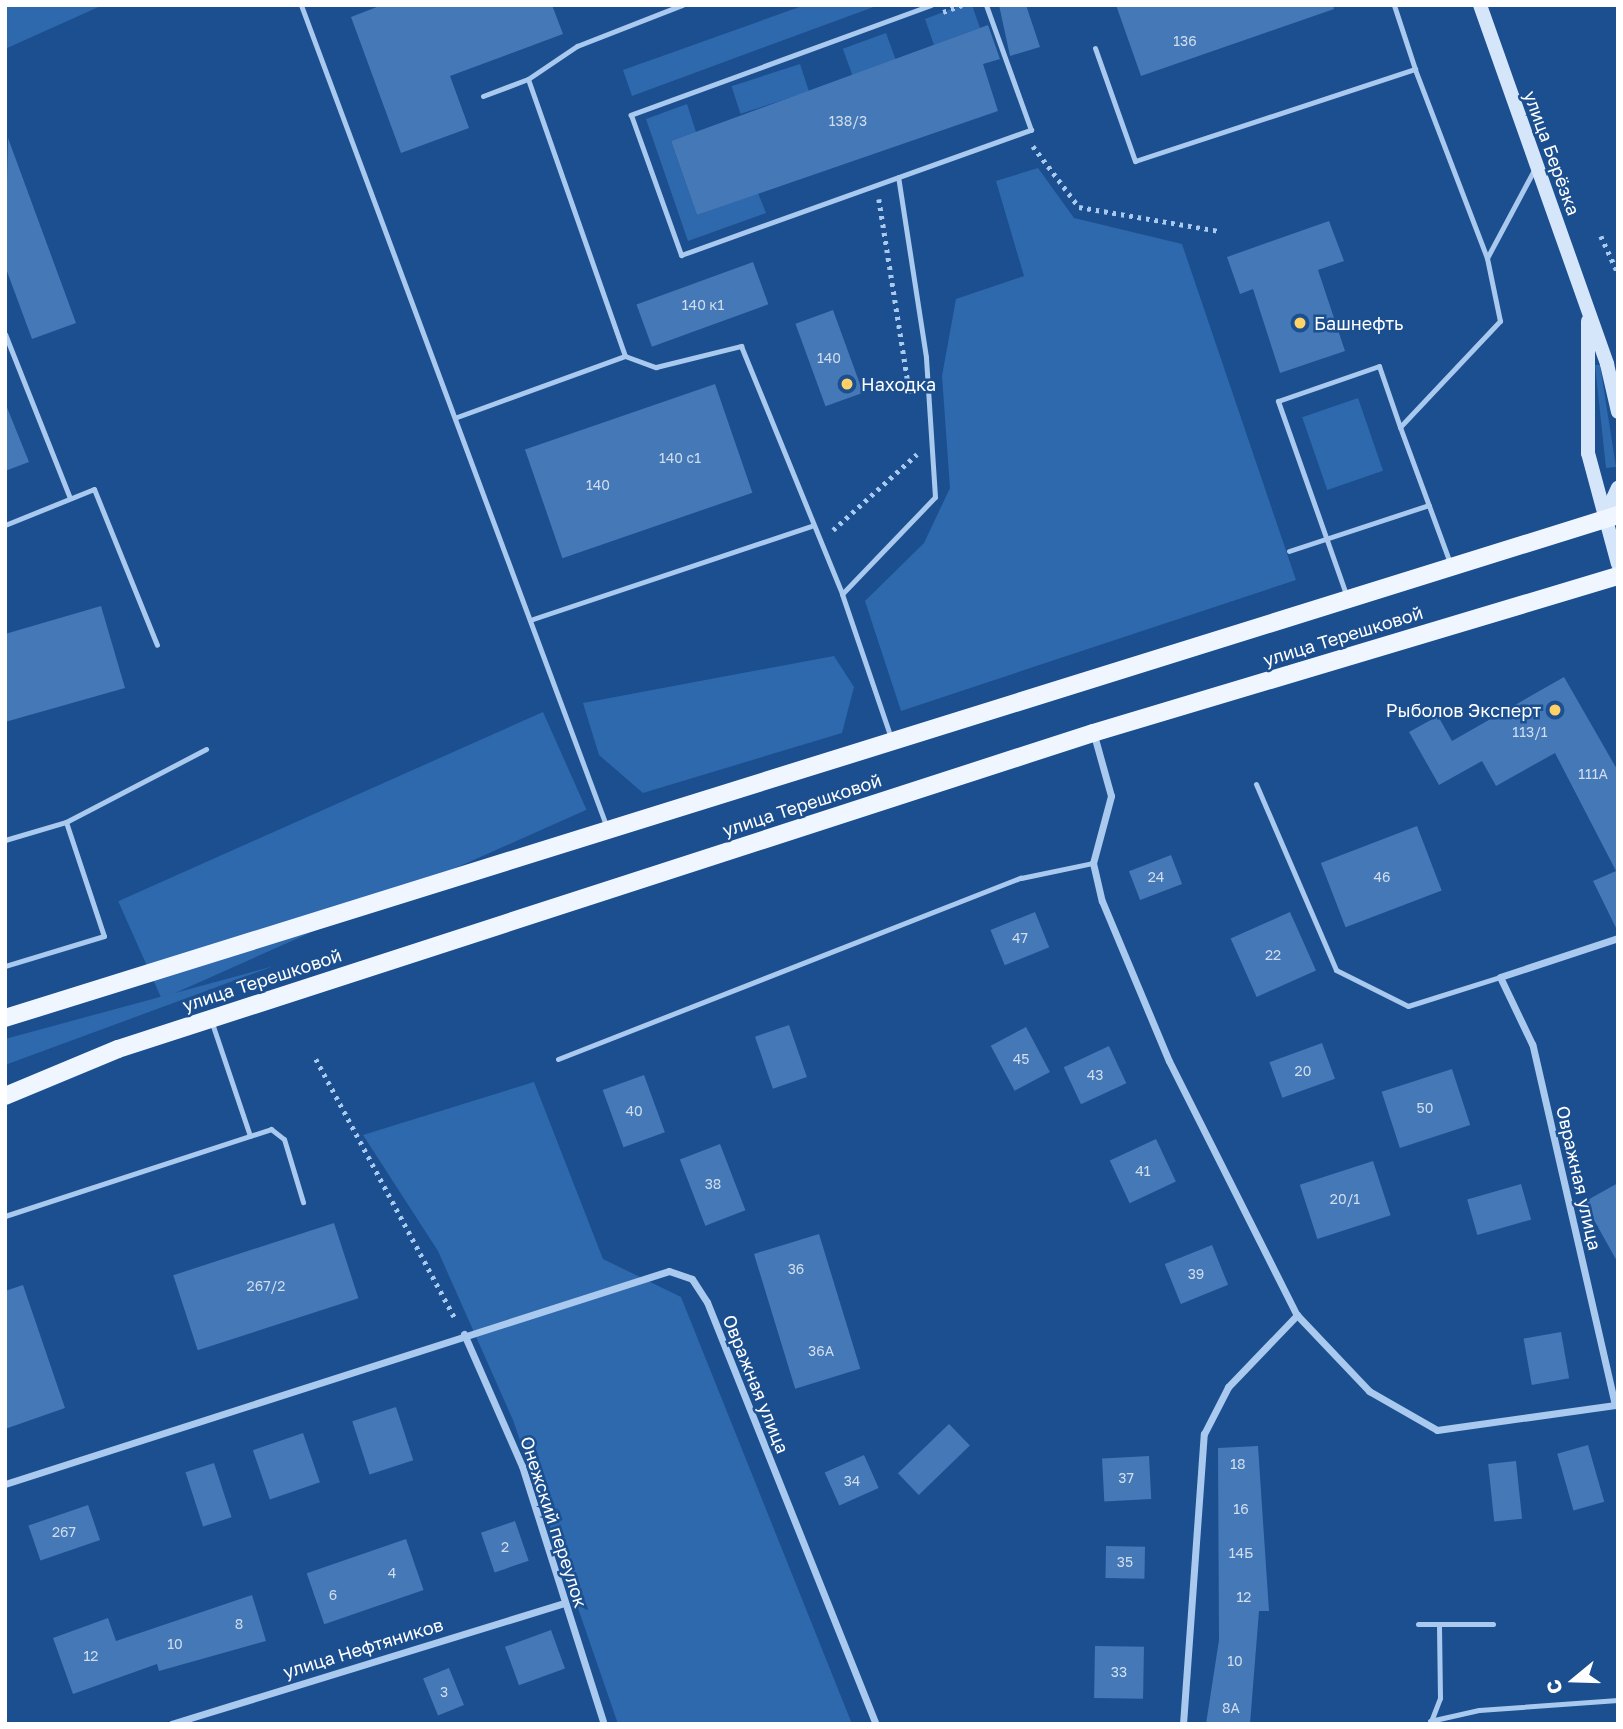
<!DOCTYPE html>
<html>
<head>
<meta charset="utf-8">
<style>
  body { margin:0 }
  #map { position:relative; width:1623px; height:1729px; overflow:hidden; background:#1b4f8f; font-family:"Golos Text",sans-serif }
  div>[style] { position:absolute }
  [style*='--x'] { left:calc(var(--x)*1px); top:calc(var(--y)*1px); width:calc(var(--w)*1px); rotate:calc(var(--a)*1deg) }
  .green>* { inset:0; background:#2e69ad; transform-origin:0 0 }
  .building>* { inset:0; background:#4478b7; transform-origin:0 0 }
  .path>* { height:4.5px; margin-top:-2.25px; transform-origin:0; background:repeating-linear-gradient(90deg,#a9c9ee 0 3.5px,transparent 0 8.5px) }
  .service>* { height:5px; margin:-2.5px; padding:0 2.5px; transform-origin:2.5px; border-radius:2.5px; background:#a9c9ee }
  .minor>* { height:7px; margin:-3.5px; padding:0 3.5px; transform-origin:3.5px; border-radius:3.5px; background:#a9c9ee }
  .secondary>* { height:14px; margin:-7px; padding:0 7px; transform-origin:7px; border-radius:7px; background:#d6e6fa }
  .primary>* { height:18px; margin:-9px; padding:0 9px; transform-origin:9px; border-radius:9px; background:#f0f6ff }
  .dots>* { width:19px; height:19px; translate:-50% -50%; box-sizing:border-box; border:4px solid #1b4f8f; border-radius:50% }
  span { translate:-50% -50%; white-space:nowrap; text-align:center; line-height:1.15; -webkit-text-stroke:5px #1b4f8f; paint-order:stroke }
  .number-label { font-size:14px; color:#d0dded }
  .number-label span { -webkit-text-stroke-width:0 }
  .street-label { font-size:18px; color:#fff }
  .poi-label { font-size:18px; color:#fff }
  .left { translate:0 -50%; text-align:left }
  .right { translate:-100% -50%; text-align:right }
  .frame { position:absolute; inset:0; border:7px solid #fff; pointer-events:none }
  .north { position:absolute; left:1539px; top:1645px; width:70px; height:70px; -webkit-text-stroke:5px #1b4f8f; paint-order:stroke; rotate:251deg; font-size:19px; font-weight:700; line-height:28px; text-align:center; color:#fff }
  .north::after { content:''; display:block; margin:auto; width:24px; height:32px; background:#fff; clip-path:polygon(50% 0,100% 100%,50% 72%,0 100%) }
</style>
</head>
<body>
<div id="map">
  <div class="green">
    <i style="clip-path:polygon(5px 5px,103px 5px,5px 49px)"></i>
    <i style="clip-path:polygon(805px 5px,879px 5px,632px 96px,623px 70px)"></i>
    <i style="clip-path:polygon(962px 5px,972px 5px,980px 28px,934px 45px,925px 19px)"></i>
    <i style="left:886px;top:33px;width:29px;height:46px;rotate:70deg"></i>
    <i style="left:800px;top:64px;width:29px;height:72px;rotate:72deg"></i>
    <i style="clip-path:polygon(687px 104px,696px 132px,671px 141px,697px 215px,758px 193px,766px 213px,688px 241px,646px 119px)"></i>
    <i style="clip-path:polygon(1038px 168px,1074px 218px,1182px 244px,1296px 580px,901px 711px,865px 601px,924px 543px,950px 488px,942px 376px,956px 299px,1024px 276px,996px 181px)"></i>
    <i style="clip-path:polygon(1595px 365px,1600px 365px,1616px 467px,1606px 468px)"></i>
    <i style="left:1358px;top:398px;width:77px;height:59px;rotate:71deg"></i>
    <i style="clip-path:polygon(834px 656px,854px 687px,842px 733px,643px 793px,599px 755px,583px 703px)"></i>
    <i style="left:543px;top:712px;width:107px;height:465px;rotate:66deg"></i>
    <i style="clip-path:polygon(274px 966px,5px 1065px,5px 1039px)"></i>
    <i style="clip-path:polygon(534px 1082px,603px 1259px,681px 1297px,852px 1724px,618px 1724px,513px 1420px,438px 1251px,363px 1135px)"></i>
  </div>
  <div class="building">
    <i style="clip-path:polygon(382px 5px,552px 5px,563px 34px,450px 76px,469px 128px,401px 153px,351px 17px)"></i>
    <i style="clip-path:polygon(999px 5px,1026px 5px,1040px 47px,1010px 56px)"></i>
    <i style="clip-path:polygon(1116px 5px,1333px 5px,1334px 9px,1141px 76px)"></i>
    <i style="clip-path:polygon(988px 25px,1000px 59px,983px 64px,998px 111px,697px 215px,671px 141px)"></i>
    <i style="clip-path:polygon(8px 138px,76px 323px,32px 339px,5px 266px)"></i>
    <i style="clip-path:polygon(1329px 221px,1344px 261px,1318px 270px,1345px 351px,1280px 373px,1253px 289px,1240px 294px,1227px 257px)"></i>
    <i style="left:753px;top:262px;width:45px;height:124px;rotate:70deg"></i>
    <i style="left:833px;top:310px;width:88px;height:40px;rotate:70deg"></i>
    <i style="left:715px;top:384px;width:115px;height:201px;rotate:71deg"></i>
    <i style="clip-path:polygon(6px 405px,29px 462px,5px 471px,5px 406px)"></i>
    <i style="clip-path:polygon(101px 606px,125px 688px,5px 722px,5px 634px)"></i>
    <i style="clip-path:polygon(1564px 677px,1618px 771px,1618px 932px,1593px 881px,1616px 871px,1555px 753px,1496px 786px,1482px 761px,1439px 785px,1409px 732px,1438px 716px,1452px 741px)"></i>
    <i style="left:1417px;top:826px;width:69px;height:103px;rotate:69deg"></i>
    <i style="left:1171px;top:855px;width:31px;height:45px;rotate:69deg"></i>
    <i style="left:1035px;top:912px;width:38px;height:48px;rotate:68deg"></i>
    <i style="left:1290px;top:912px;width:64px;height:65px;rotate:66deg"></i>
    <i style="left:789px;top:1025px;width:55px;height:36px;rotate:71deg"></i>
    <i style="left:1026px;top:1027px;width:51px;height:40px;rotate:62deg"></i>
    <i style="left:1322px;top:1043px;width:38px;height:56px;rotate:70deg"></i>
    <i style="left:1109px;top:1046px;width:41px;height:50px;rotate:65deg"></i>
    <i style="left:1452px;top:1069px;width:59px;height:74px;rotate:72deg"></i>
    <i style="left:644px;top:1075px;width:61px;height:44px;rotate:70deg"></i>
    <i style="left:1156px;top:1139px;width:47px;height:51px;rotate:65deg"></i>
    <i style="left:720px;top:1144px;width:71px;height:43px;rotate:69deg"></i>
    <i style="left:1373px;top:1161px;width:57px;height:77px;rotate:72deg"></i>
    <i style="clip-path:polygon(1618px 1183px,1618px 1263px,1584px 1202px)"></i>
    <i style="left:1521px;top:1184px;width:37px;height:56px;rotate:74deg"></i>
    <i style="left:334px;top:1223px;width:79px;height:169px;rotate:72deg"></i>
    <i style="left:819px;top:1234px;width:141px;height:68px;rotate:73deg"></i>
    <i style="left:1212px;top:1245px;width:43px;height:51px;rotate:68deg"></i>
    <i style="clip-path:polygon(23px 1285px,65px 1408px,5px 1429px,5px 1291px)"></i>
    <i style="left:1561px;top:1332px;width:47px;height:38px;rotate:80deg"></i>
    <i style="left:396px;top:1407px;width:56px;height:46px;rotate:72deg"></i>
    <i style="left:949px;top:1424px;width:30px;height:71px;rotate:46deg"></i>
    <i style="left:303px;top:1433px;width:52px;height:53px;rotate:71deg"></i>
    <i style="left:1588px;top:1445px;width:59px;height:32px;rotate:74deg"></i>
    <i style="clip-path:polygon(1258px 1446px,1269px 1611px,1259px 1611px,1250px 1724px,1206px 1724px,1219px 1640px,1218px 1448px)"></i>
    <i style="left:864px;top:1455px;width:36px;height:43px;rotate:66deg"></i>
    <i style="left:1149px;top:1456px;width:43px;height:47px;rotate:87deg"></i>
    <i style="left:1516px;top:1461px;width:58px;height:28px;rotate:84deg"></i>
    <i style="left:214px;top:1463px;width:57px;height:30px;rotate:72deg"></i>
    <i style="left:88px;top:1505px;width:37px;height:63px;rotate:71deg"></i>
    <i style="left:515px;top:1521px;width:42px;height:36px;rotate:71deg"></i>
    <i style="left:406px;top:1539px;width:54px;height:105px;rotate:71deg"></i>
    <i style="left:1106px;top:1546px;width:39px;height:32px;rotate:1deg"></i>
    <i style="clip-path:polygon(252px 1595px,266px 1641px,159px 1671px,157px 1664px,73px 1694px,53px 1638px,108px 1618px,116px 1641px)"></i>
    <i style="left:551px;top:1630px;width:41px;height:49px;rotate:70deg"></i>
    <i style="left:1095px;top:1646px;width:49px;height:52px;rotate:1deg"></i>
    <i style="left:449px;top:1668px;width:40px;height:28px;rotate:68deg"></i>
  </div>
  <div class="path">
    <i style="--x:943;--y:12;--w:20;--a:-20"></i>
    <i style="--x:1033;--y:146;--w:76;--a:53"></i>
    <i style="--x:1079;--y:207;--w:143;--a:9.7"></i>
    <i style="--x:879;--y:199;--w:197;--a:81"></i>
    <i style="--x:1601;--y:236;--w:41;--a:65.3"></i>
    <i style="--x:833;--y:530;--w:113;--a:-42.1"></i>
    <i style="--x:316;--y:1059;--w:296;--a:61.8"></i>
  </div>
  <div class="service">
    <i style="--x:301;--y:5;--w:878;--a:69.6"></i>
    <i style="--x:931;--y:5;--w:320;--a:159.9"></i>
    <i style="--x:631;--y:115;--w:149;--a:70.3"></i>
    <i style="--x:681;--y:255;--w:372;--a:-19.7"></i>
    <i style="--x:1031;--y:130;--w:133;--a:-109.8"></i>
    <i style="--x:1095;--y:48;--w:120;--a:70.5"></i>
    <i style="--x:1135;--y:161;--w:295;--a:-18.2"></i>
    <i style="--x:1415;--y:69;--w:67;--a:-108.2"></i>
    <i style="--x:483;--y:96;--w:48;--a:-20.7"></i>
    <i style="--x:1487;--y:258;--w:102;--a:-61.9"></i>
    <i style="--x:5;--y:334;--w:176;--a:68.4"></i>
    <i style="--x:625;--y:356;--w:293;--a:-109.3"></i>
    <i style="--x:528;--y:79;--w:59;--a:-34"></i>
    <i style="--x:577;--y:46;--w:113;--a:-21.3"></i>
    <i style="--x:457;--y:417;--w:179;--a:-20"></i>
    <i style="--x:625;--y:356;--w:33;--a:20"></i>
    <i style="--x:656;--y:367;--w:88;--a:-13.9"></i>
    <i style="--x:741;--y:346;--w:268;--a:67.8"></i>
    <i style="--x:1400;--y:427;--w:145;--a:69.8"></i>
    <i style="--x:5;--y:525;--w:96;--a:-22"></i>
    <i style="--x:94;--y:489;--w:168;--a:68"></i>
    <i style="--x:1289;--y:551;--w:147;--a:-18.2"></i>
    <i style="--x:1347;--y:597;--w:208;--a:-109.4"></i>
    <i style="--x:1278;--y:401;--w:107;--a:-19.1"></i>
    <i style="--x:1379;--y:366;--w:65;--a:71"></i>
    <i style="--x:1400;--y:427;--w:146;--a:-46.7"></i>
    <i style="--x:1500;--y:321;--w:64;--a:-101.7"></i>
    <i style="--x:1487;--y:258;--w:202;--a:-110.9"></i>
    <i style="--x:533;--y:619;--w:293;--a:-18.5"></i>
    <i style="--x:891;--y:738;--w:152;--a:-108.8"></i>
    <i style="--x:842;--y:594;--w:134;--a:-46.2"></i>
    <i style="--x:935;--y:497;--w:140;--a:-93.7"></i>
    <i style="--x:926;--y:357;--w:182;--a:-98.8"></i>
    <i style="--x:1256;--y:784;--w:202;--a:66.7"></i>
    <i style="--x:1336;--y:970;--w:80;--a:26.6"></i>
    <i style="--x:1408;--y:1006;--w:96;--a:-17.5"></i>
    <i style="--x:66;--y:822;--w:158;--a:-27.5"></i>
    <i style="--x:5;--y:840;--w:64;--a:-16.4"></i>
    <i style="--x:66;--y:822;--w:120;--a:71.6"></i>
    <i style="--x:104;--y:936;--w:103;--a:163.1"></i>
    <i style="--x:212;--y:1023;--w:119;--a:71.4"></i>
    <i style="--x:558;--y:1059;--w:497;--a:-21.4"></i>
    <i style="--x:1021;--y:878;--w:74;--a:-11.8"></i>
    <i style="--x:5;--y:1216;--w:280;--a:-18.1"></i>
    <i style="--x:271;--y:1129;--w:16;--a:38"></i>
    <i style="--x:284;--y:1139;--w:66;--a:73.2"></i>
    <i style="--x:1418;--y:1624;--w:75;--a:0"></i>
    <i style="--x:1430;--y:1721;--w:50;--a:-12.7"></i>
    <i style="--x:1479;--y:1710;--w:139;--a:-4.1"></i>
    <i style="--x:1430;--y:1724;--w:28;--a:-69"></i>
    <i style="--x:1440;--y:1698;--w:71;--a:-90.8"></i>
  </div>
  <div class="minor">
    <i style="--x:1094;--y:735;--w:63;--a:74.4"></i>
    <i style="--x:1111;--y:796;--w:69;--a:105"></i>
    <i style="--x:1093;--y:863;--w:39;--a:77"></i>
    <i style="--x:1102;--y:901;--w:173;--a:67.3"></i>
    <i style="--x:1169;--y:1061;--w:284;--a:63.3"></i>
    <i style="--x:464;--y:1334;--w:144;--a:66.3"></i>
    <i style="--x:522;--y:1466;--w:271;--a:72.4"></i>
    <i style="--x:5;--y:1484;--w:697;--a:-17.79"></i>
    <i style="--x:669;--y:1271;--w:24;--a:19"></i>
    <i style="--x:692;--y:1279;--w:27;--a:57"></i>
    <i style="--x:707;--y:1302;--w:455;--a:68.2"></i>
    <i style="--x:171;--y:1724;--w:411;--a:-17.1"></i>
    <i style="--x:1183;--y:1724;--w:291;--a:-85.9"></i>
    <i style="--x:1204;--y:1434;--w:53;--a:-62.9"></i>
    <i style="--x:1228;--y:1387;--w:100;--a:-46.2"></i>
    <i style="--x:1297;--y:1315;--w:105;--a:46.5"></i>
    <i style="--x:1369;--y:1391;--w:78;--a:29.8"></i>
    <i style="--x:1437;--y:1430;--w:180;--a:-8"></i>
    <i style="--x:1615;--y:1405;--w:370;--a:-102.9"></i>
    <i style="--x:1532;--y:1044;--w:74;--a:-115.5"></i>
    <i style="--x:1500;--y:977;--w:124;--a:-18.3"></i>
  </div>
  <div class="secondary">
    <i style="--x:1480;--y:5;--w:381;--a:70.5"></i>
    <i style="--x:1607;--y:364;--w:49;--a:77.1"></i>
    <i style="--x:1588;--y:321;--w:132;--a:90"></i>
    <i style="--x:1588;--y:453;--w:115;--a:74.9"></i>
    <i style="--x:1602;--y:522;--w:38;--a:-65"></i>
  </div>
  <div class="primary">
    <i style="--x:5;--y:1018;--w:1690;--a:-17.32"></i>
    <i style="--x:5;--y:1096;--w:122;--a:-22.6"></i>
    <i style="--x:118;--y:1049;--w:1025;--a:-17.96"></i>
    <i style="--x:1093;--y:733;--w:548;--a:-16.65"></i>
  </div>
  <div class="dots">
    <i style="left:1300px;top:323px;background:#ffd166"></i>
    <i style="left:847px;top:384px;background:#ffd166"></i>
    <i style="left:1555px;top:710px;background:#ffd166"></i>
  </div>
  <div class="number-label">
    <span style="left:1185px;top:41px">136</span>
    <span style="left:848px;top:121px">138/3</span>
    <span style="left:703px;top:305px">140 к1</span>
    <span style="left:829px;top:358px">140</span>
    <span style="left:680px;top:458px">140 с1</span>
    <span style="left:598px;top:485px">140</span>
    <span style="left:1530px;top:732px">113/1</span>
    <span style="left:1593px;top:774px">111А</span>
    <span style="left:1156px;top:877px">24</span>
    <span style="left:1382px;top:877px">46</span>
    <span style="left:1020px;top:938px">47</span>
    <span style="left:1273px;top:955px">22</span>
    <span style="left:1021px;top:1059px">45</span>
    <span style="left:1303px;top:1071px">20</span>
    <span style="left:1095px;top:1075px">43</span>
    <span style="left:1425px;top:1108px">50</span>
    <span style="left:634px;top:1111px">40</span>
    <span style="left:1143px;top:1171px">41</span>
    <span style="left:713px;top:1184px">38</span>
    <span style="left:1345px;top:1199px">20/1</span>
    <span style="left:796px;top:1269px">36</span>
    <span style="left:1196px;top:1274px">39</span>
    <span style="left:266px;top:1286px">267/2</span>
    <span style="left:821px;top:1351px">36А</span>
    <span style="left:1238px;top:1464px">18</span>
    <span style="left:1126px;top:1478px">37</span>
    <span style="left:852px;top:1481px">34</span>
    <span style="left:1241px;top:1509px">16</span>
    <span style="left:64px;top:1532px">267</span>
    <span style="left:505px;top:1547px">2</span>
    <span style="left:1241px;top:1553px">14Б</span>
    <span style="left:1125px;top:1562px">35</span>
    <span style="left:392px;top:1573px">4</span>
    <span style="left:333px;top:1595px">6</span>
    <span style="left:1244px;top:1597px">12</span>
    <span style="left:239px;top:1624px">8</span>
    <span style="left:175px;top:1644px">10</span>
    <span style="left:91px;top:1656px">12</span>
    <span style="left:1235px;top:1661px">10</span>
    <span style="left:1119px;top:1672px">33</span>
    <span style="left:444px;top:1692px">3</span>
    <span style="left:1231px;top:1708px">8А</span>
  </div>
  <div class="street-label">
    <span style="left:1552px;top:153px;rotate:70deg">улица Берёзка</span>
    <span style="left:1343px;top:636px;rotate:-17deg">улица Терешковой</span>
    <span style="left:802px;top:805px;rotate:-18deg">улица Терешковой</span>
    <span style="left:262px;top:980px;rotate:-18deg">улица Терешковой</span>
    <span style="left:1579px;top:1178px;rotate:77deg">Овражная улица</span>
    <span style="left:756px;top:1384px;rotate:68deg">Овражная улица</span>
    <span style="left:554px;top:1522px;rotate:72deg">Онежский переулок</span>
    <span style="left:363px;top:1648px;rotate:-17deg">улица Нефтяников</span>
  </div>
  <div class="poi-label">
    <span class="left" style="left:1314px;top:323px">Башнефть</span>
    <span class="left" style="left:861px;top:384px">Находка</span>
    <span class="right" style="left:1541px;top:710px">Рыболов Эксперт</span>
  </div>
  <div class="frame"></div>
  <div class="north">С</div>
</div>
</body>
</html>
